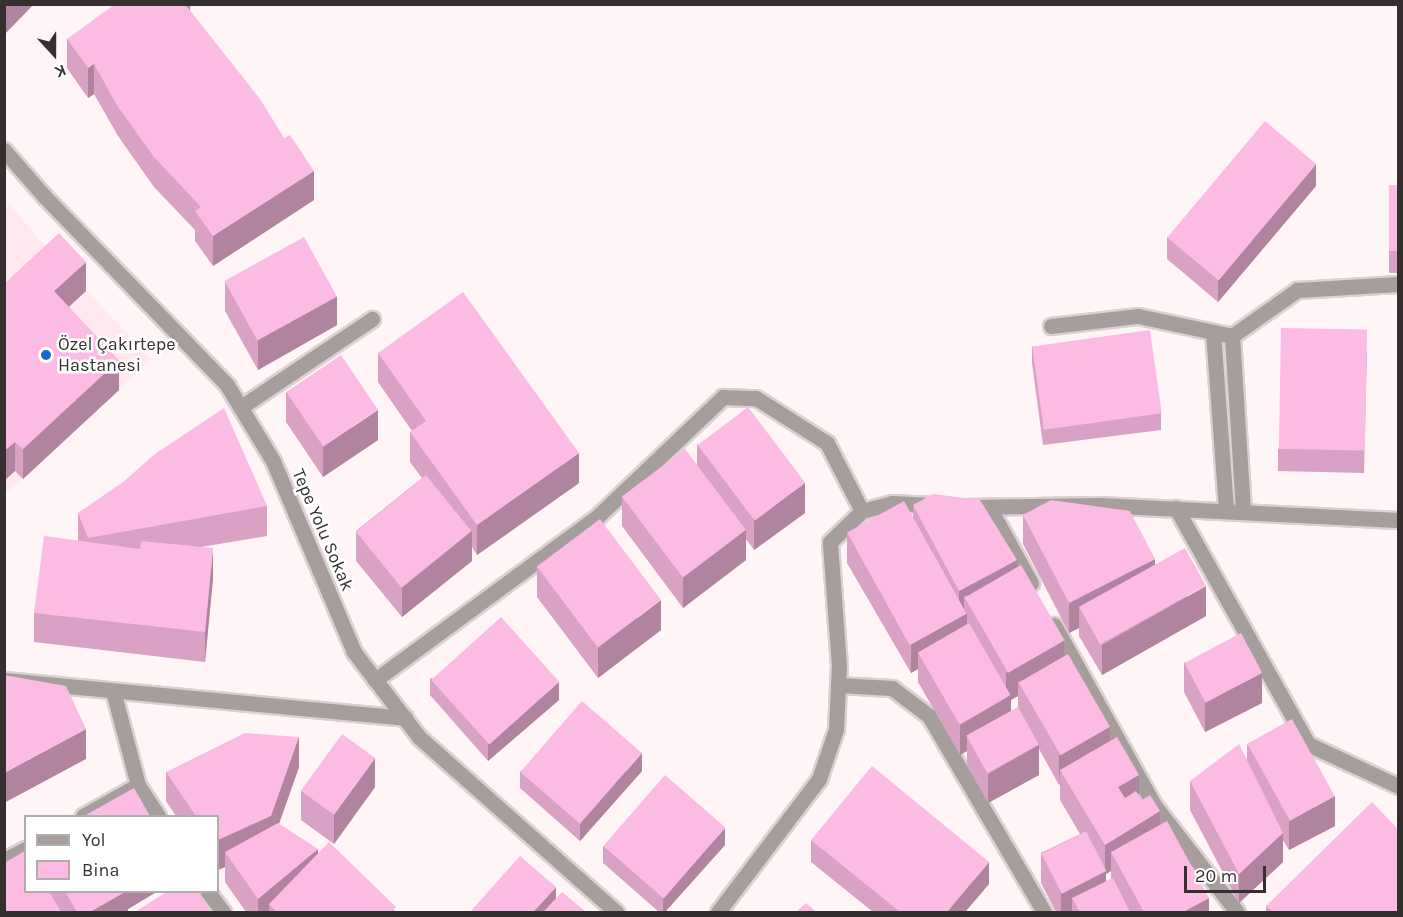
<!DOCTYPE html>
<html>
<head>
<meta charset="utf-8">
<style>
  body { margin:0 }
  #map { position:relative; width:1403px; height:917px; overflow:hidden; background:#fff4f6; font-family:Karla,sans-serif }
  div>[style] { position:absolute }
  [style*='--x'] { left:calc(var(--x)*1px); top:calc(var(--y)*1px); width:calc(var(--w)*1px); rotate:calc(var(--a)*1deg) }
  .built>* { inset:0; background:#ffe9ee }
  .roads { filter:drop-shadow(2px 0 #dbd1d2) drop-shadow(-2px 0 #dbd1d2) drop-shadow(0 2px #dbd1d2) drop-shadow(0 -2px #dbd1d2) }
  .minor>* { height:15px; margin:-7.5px; padding:0 7.5px; transform-origin:7.5px; border-radius:7.5px; background:#a69e9d }
  .wall>* { inset:0; background:#d9a1c3; transform-origin:0 0 }
  .shaded-wall>* { inset:0; background:#b0839f }
  .building>* { inset:0; background:#fcbbe3; transform-origin:0 0 }
  .dots>* { width:16px; height:16px; translate:-50% -50%; box-sizing:border-box; border:3px solid #fff; border-radius:50% }
  span { translate:-50% -50%; white-space:nowrap; text-align:center; line-height:1.15; -webkit-text-stroke:5px #fff; paint-order:stroke }
  .poi-label { font-size:18px; color:#362f30 }
  .left { translate:0 -50%; text-align:left }
  .street-label { font-size:18px; color:#362f30 }
  .frame { position:absolute; inset:0; border:6px solid #362f30; pointer-events:none }
  .legend { position:absolute; left:24px; top:815px; width:195px; height:78px; box-sizing:border-box; background:#fff; border:2px solid #afacac; margin:0; padding:8px 10px; list-style:none; font-size:18px; color:#362f30 }
  .legend li { display:flex; align-items:center; gap:12px; height:30px }
  .legend b { width:30px; border:2px solid #afacac }
  .north { position:absolute; left:24px; top:24px; width:60px; height:60px; -webkit-text-stroke:4px #fff; paint-order:stroke; rotate:159deg; font-size:16px; font-weight:700; line-height:24px; text-align:center; color:#362f30 }
  .north::after { content:''; display:block; margin:auto; width:21px; height:27px; background:#362f30; clip-path:polygon(50% 0,100% 100%,50% 72%,0 100%) }
  .scale { position:absolute; left:1184px; top:866px; width:82px; height:27px; box-sizing:border-box; border:3px solid #362f30; border-top:0; padding-left:8px; font-size:18px; line-height:21px; white-space:nowrap; color:#362f30; -webkit-text-stroke:4px #fff; paint-order:stroke }
</style>
</head>
<body>
<div id="map">
  <div class="built">
    <i style="clip-path:polygon(4px 198px,59px 262px,152px 359px,5px 494px)"></i>
  </div>
  <div class="roads">
    <div class="minor">
      <i style="--x:4;--y:150;--w:61;--a:49"></i>
      <i style="--x:44;--y:196;--w:263;--a:45.9"></i>
      <i style="--x:227;--y:385;--w:89;--a:58.8"></i>
      <i style="--x:273;--y:461;--w:207;--a:67"></i>
      <i style="--x:354;--y:652;--w:107;--a:52.6"></i>
      <i style="--x:419;--y:737;--w:264;--a:41.6"></i>
      <i style="--x:1051;--y:326;--w:88;--a:-6.6"></i>
      <i style="--x:1138;--y:316;--w:96;--a:12"></i>
      <i style="--x:1232;--y:336;--w:80;--a:-35.3"></i>
      <i style="--x:1297;--y:290;--w:101;--a:-3.4"></i>
      <i style="--x:1213;--y:332;--w:179;--a:85.8"></i>
      <i style="--x:1232;--y:336;--w:176;--a:86.4"></i>
      <i style="--x:241;--y:407;--w:158;--a:-33.9"></i>
      <i style="--x:966;--y:507;--w:134;--a:-0.9"></i>
      <i style="--x:1100;--y:505;--w:298;--a:2.9"></i>
      <i style="--x:989;--y:507;--w:87;--a:61.1"></i>
      <i style="--x:1176;--y:508;--w:270;--a:60.8"></i>
      <i style="--x:1308;--y:744;--w:99;--a:25"></i>
      <i style="--x:1054;--y:625;--w:206;--a:60.9"></i>
      <i style="--x:1154;--y:805;--w:135;--a:52.2"></i>
      <i style="--x:4;--y:680;--w:403;--a:5.4"></i>
      <i style="--x:375;--y:680;--w:277;--a:-36.3"></i>
      <i style="--x:598;--y:516;--w:173;--a:-43.6"></i>
      <i style="--x:723;--y:397;--w:33;--a:2"></i>
      <i style="--x:756;--y:398;--w:84;--a:32.4"></i>
      <i style="--x:827;--y:443;--w:76;--a:62.8"></i>
      <i style="--x:838;--y:685;--w:54;--a:3.2"></i>
      <i style="--x:892;--y:688;--w:46;--a:37.1"></i>
      <i style="--x:929;--y:716;--w:227;--a:59.6"></i>
      <i style="--x:113;--y:691;--w:97;--a:75.1"></i>
      <i style="--x:138;--y:785;--w:37;--a:57"></i>
      <i style="--x:83;--y:816;--w:63;--a:-29.4"></i>
      <i style="--x:4;--y:860;--w:25;--a:-27"></i>
      <i style="--x:208;--y:892;--w:25;--a:53"></i>
      <i style="--x:718;--y:912;--w:167;--a:-52.8"></i>
      <i style="--x:819;--y:779;--w:53;--a:-71.2"></i>
      <i style="--x:836;--y:729;--w:63;--a:-87.3"></i>
      <i style="--x:839;--y:666;--w:124;--a:-94.2"></i>
      <i style="--x:830;--y:542;--w:45;--a:-44.1"></i>
      <i style="--x:862;--y:511;--w:31;--a:-15"></i>
      <i style="--x:892;--y:503;--w:41;--a:2.8"></i>
    </div>
  </div>
  <div class="wall">
    <i style="clip-path:polygon(190px 4px,190px 12px,314px 200px,213px 266px,195px 241px,195px 230px,154px 187px,118px 136px,94px 94px,88px 98px,67px 68px,67px 39px)"></i>
    <i style="left:1389px;top:185px;width:9px;height:88px"></i>
    <i style="clip-path:polygon(1316px 186px,1218px 302px,1167px 259px,1167px 237px)"></i>
    <i style="clip-path:polygon(225px 282px,337px 325px,258px 370px,225px 311px)"></i>
    <i style="clip-path:polygon(4px 284px,86px 291px,69px 307px,119px 390px,23px 479px,15px 471px)"></i>
    <i style="clip-path:polygon(1032px 346px,1161px 413px,1161px 430px,1043px 445px,1032px 363px)"></i>
    <i style="clip-path:polygon(1367px 351px,1364px 473px,1278px 471px,1278px 449px)"></i>
    <i style="clip-path:polygon(378px 353px,579px 483px,477px 555px,472px 547px,472px 561px,402px 617px,356px 561px,356px 531px,422px 478px,410px 462px,410px 432px,412px 431px,378px 382px)"></i>
    <i style="clip-path:polygon(286px 392px,378px 440px,323px 477px,286px 422px)"></i>
    <i style="clip-path:polygon(697px 444px,805px 513px,754px 550px,746px 539px,746px 560px,683px 608px,622px 526px,622px 497px,697px 466px)"></i>
    <i style="clip-path:polygon(evenodd,913px 505px,1017px 567px,1064px 657px,1139px 795px,1160px 825px,1209px 912px,1056px 912px,1041px 883px,1041px 853px,1080px 834px,1060px 800px,1060px 784px,1059px 785px,1039px 749px,1039px 775px,988px 803px,967px 765px,967px 751px,960px 755px,918px 682px,918px 669px,911px 673px,847px 563px,847px 533px,913px 517px,913px 505px,1018px 696px,1018px 709px,1011px 711px,1011px 700px,1018px 696px,913px 505px,1111px 871px,1111px 879px,1106px 881px,1106px 874px,1111px 871px)"></i>
    <i style="clip-path:polygon(267px 506px,267px 536px,201px 547px,213px 578px,205px 662px,34px 642px,34px 613px,78px 541px,78px 513px)"></i>
    <i style="clip-path:polygon(1023px 515px,1155px 564px,1206px 616px,1102px 675px,1079px 636px,1079px 628px,1069px 633px,1023px 544px)"></i>
    <i style="clip-path:polygon(537px 567px,661px 630px,598px 678px,537px 597px)"></i>
    <i style="clip-path:polygon(1184px 662px,1262px 703px,1205px 732px,1184px 692px)"></i>
    <i style="clip-path:polygon(430px 678px,559px 700px,488px 761px,430px 695px)"></i>
    <i style="clip-path:polygon(1247px 744px,1335px 826px,1289px 850px,1283px 840px,1283px 862px,1239px 903px,1190px 810px,1190px 781px,1247px 759px)"></i>
    <i style="clip-path:polygon(299px 767px,279px 824px,396px 912px,246px 912px,225px 882px,225px 867px,218px 870px,218px 816px,176px 816px,166px 801px,166px 772px)"></i>
    <i style="clip-path:polygon(520px 771px,642px 771px,580px 841px,520px 788px)"></i>
    <i style="clip-path:polygon(375px 787px,334px 844px,301px 820px,301px 791px)"></i>
    <i style="clip-path:polygon(811px 840px,989px 884px,965px 912px,873px 912px,811px 862px)"></i>
    <i style="clip-path:polygon(725px 845px,665px 912px,659px 912px,603px 863px,603px 846px)"></i>
    <i style="clip-path:polygon(26px 891px,158px 891px,128px 909px,128px 912px,4px 912px)"></i>
    <i style="clip-path:polygon(1266px 906px,1398px 912px,1266px 912px)"></i>
  </div>
  <div class="shaded-wall">
    <i style="clip-path:polygon(5px 4px,34px 4px,4px 35px,4px 5px)"></i>
    <i style="clip-path:polygon(185px 4px,190px 4px,190px 29px)"></i>
    <i style="clip-path:polygon(94px 64px,94px 94px,88px 98px,88px 68px)"></i>
    <i style="clip-path:polygon(1316px 164px,1316px 186px,1218px 302px,1218px 280px)"></i>
    <i style="clip-path:polygon(314px 171px,314px 200px,213px 266px,213px 236px)"></i>
    <i style="clip-path:polygon(86px 262px,86px 291px,54px 320px,54px 291px)"></i>
    <i style="clip-path:polygon(337px 296px,337px 325px,258px 370px,258px 340px)"></i>
    <i style="clip-path:polygon(119px 360px,119px 390px,23px 479px,23px 449px)"></i>
    <i style="clip-path:polygon(378px 410px,378px 440px,323px 477px,323px 447px)"></i>
    <i style="clip-path:polygon(15px 442px,15px 471px,4px 481px,4px 451px)"></i>
    <i style="clip-path:polygon(579px 453px,579px 483px,477px 555px,477px 525px)"></i>
    <i style="clip-path:polygon(805px 483px,805px 513px,754px 550px,754px 520px)"></i>
    <i style="clip-path:polygon(746px 530px,746px 560px,683px 608px,683px 578px)"></i>
    <i style="clip-path:polygon(472px 531px,472px 561px,402px 617px,402px 588px)"></i>
    <i style="clip-path:polygon(213px 548px,213px 578px,205px 662px,205px 632px)"></i>
    <i style="clip-path:polygon(1155px 559px,1155px 588px,1079px 607px,1079px 628px,1069px 633px,1069px 603px)"></i>
    <i style="clip-path:polygon(1017px 560px,1017px 589px,964px 596px,964px 614px,967px 613px,967px 642px,918px 653px,918px 669px,911px 673px,911px 644px,959px 617px,959px 591px)"></i>
    <i style="clip-path:polygon(1206px 586px,1206px 616px,1102px 675px,1102px 645px)"></i>
    <i style="clip-path:polygon(661px 600px,661px 630px,598px 678px,598px 648px)"></i>
    <i style="clip-path:polygon(1064px 641px,1064px 671px,1018px 682px,1018px 696px,1011px 700px,1011px 725px,967px 736px,967px 751px,960px 755px,960px 725px,1006px 698px,1006px 673px)"></i>
    <i style="clip-path:polygon(1262px 673px,1262px 703px,1205px 732px,1205px 702px)"></i>
    <i style="clip-path:polygon(559px 682px,559px 700px,488px 761px,488px 744px)"></i>
    <i style="clip-path:polygon(1110px 727px,1110px 757px,1060px 770px,1059px 785px,1059px 755px)"></i>
    <i style="clip-path:polygon(86px 729px,86px 759px,4px 803px,4px 773px)"></i>
    <i style="clip-path:polygon(299px 737px,299px 767px,271px 846px,225px 852px,225px 867px,218px 870px,218px 840px)"></i>
    <i style="clip-path:polygon(1039px 745px,1039px 775px,988px 803px,988px 774px)"></i>
    <i style="clip-path:polygon(642px 753px,642px 771px,580px 841px,580px 824px)"></i>
    <i style="clip-path:polygon(375px 758px,375px 787px,334px 844px,334px 815px)"></i>
    <i style="clip-path:polygon(1139px 775px,1139px 805px,1118px 817px,1118px 787px)"></i>
    <i style="clip-path:polygon(1335px 796px,1335px 826px,1289px 850px,1289px 821px)"></i>
    <i style="clip-path:polygon(1160px 811px,1160px 841px,1111px 852px,1111px 871px,1106px 874px,1106px 900px,1072px 898px,1072px 912px,1061px 912px,1061px 893px,1105px 871px,1105px 845px)"></i>
    <i style="clip-path:polygon(725px 828px,725px 845px,665px 912px,663px 912px,663px 898px)"></i>
    <i style="clip-path:polygon(1283px 833px,1283px 862px,1239px 903px,1239px 874px)"></i>
    <i style="clip-path:polygon(318px 849px,318px 879px,269px 904px,269px 912px,258px 912px,258px 899px)"></i>
    <i style="clip-path:polygon(989px 862px,989px 884px,965px 912px,947px 912px)"></i>
    <i style="clip-path:polygon(556px 887px,556px 912px,533px 912px)"></i>
    <i style="clip-path:polygon(123px 891px,158px 891px,128px 909px,128px 912px,90px 912px)"></i>
    <i style="clip-path:polygon(1209px 898px,1209px 912px,1183px 912px)"></i>
  </div>
  <div class="building">
    <i style="clip-path:polygon(115px 4px,185px 4px,260px 99px,284px 138px,290px 135px,314px 171px,213px 236px,195px 211px,201px 207px,154px 157px,118px 107px,94px 64px,88px 68px,67px 39px)"></i>
    <i style="left:1265px;top:121px;width:67px;height:152px;rotate:40deg"></i>
    <i style="left:1389px;top:185px;width:9px;height:66px"></i>
    <i style="clip-path:polygon(59px 233px,86px 262px,54px 291px,119px 360px,23px 449px,15px 442px,4px 451px,4px 284px)"></i>
    <i style="left:304px;top:237px;width:68px;height:91px;rotate:61deg"></i>
    <i style="clip-path:polygon(463px 292px,579px 453px,477px 525px,410px 432px,426px 421px,378px 353px)"></i>
    <i style="left:1281px;top:328px;width:86px;height:121px;rotate:1deg"></i>
    <i style="left:1150px;top:330px;width:84px;height:119px;rotate:82deg"></i>
    <i style="left:341px;top:355px;width:66px;height:66px;rotate:56deg"></i>
    <i style="left:748px;top:407px;width:95px;height:63px;rotate:53deg"></i>
    <i style="clip-path:polygon(224px 408px,267px 506px,88px 538px,78px 513px,123px 482px,155px 454px)"></i>
    <i style="left:685px;top:449px;width:101px;height:79px;rotate:53deg"></i>
    <i style="left:426px;top:475px;width:72px;height:90px;rotate:51deg"></i>
    <i style="clip-path:polygon(933px 494px,980px 500px,1017px 560px,959px 591px,913px 505px)"></i>
    <i style="clip-path:polygon(1051px 500px,1130px 511px,1155px 559px,1069px 603px,1023px 515px)"></i>
    <i style="left:904px;top:501px;width:129px;height:65px;rotate:61deg"></i>
    <i style="left:600px;top:519px;width:101px;height:79px;rotate:53deg"></i>
    <i style="clip-path:polygon(44px 536px,140px 549px,141px 541px,213px 548px,205px 632px,34px 613px)"></i>
    <i style="left:1185px;top:548px;width:43px;height:121px;rotate:61deg"></i>
    <i style="left:1021px;top:565px;width:87px;height:65px;rotate:60deg"></i>
    <i style="left:501px;top:617px;width:87px;height:94px;rotate:48deg"></i>
    <i style="left:969px;top:623px;width:83px;height:59px;rotate:60deg"></i>
    <i style="left:1241px;top:633px;width:45px;height:64px;rotate:62deg"></i>
    <i style="left:1068px;top:654px;width:84px;height:57px;rotate:60deg"></i>
    <i style="clip-path:polygon(4px 675px,66px 686px,86px 729px,4px 773px)"></i>
    <i style="left:582px;top:701px;width:79px;height:94px;rotate:41deg"></i>
    <i style="left:1018px;top:707px;width:43px;height:59px;rotate:61deg"></i>
    <i style="left:1292px;top:719px;width:88px;height:51px;rotate:61deg"></i>
    <i style="clip-path:polygon(245px 733px,299px 737px,271px 816px,218px 840px,218px 816px,196px 816px,166px 772px)"></i>
    <i style="left:342px;top:734px;width:41px;height:70px;rotate:36deg"></i>
    <i style="clip-path:polygon(1117px 737px,1139px 775px,1118px 787px,1125px 798px,1136px 791px,1142px 800px,1150px 795px,1160px 811px,1105px 845px,1060px 770px)"></i>
    <i style="clip-path:polygon(1239px 744px,1283px 833px,1239px 874px,1190px 781px)"></i>
    <i style="clip-path:polygon(872px 766px,989px 862px,947px 912px,900px 912px,811px 840px)"></i>
    <i style="left:665px;top:775px;width:80px;height:94px;rotate:41deg"></i>
    <i style="clip-path:polygon(134px 788px,150px 816px,84px 816px)"></i>
    <i style="clip-path:polygon(1372px 802px,1398px 829px,1398px 912px,1273px 912px,1266px 906px)"></i>
    <i style="clip-path:polygon(1167px 821px,1209px 898px,1183px 912px,1144px 912px,1111px 852px)"></i>
    <i style="clip-path:polygon(278px 823px,318px 849px,258px 899px,225px 852px)"></i>
    <i style="left:1086px;top:831px;width:45px;height:50px;rotate:63deg"></i>
    <i style="clip-path:polygon(329px 842px,396px 907px,391px 912px,277px 912px,269px 904px)"></i>
    <i style="clip-path:polygon(25px 851px,26px 891px,49px 891px,61px 912px,4px 912px,4px 863px)"></i>
    <i style="clip-path:polygon(520px 856px,556px 887px,533px 912px,470px 912px)"></i>
    <i style="clip-path:polygon(1113px 878px,1130px 912px,1080px 912px,1072px 898px)"></i>
    <i style="clip-path:polygon(65px 891px,127px 891px,90px 912px,77px 912px)"></i>
    <i style="clip-path:polygon(168px 891px,198px 891px,211px 912px,135px 912px)"></i>
    <i style="clip-path:polygon(562px 892px,586px 912px,543px 912px)"></i>
    <i style="clip-path:polygon(806px 903px,816px 912px,796px 912px)"></i>
  </div>
  <div class="dots">
    <i style="left:46px;top:355px;background:#1469d3"></i>
  </div>
  <div class="poi-label">
    <span class="left" style="left:58px;top:355px">Özel Çakırtepe<br>Hastanesi</span>
  </div>
  <div class="street-label">
    <span style="left:323px;top:530px;rotate:67deg">Tepe Yolu Sokak</span>
  </div>
  <div class="frame"></div>
  <ul class="legend">
  <li><b style="height:8px;background:#a69e9d"></b>Yol</li>
  <li><b style="height:16px;background:#fcbbe3"></b>Bina</li>
  </ul>
  <div class="north">K</div>
  <div class="scale">20 m</div>
</div>
</body>
</html>
